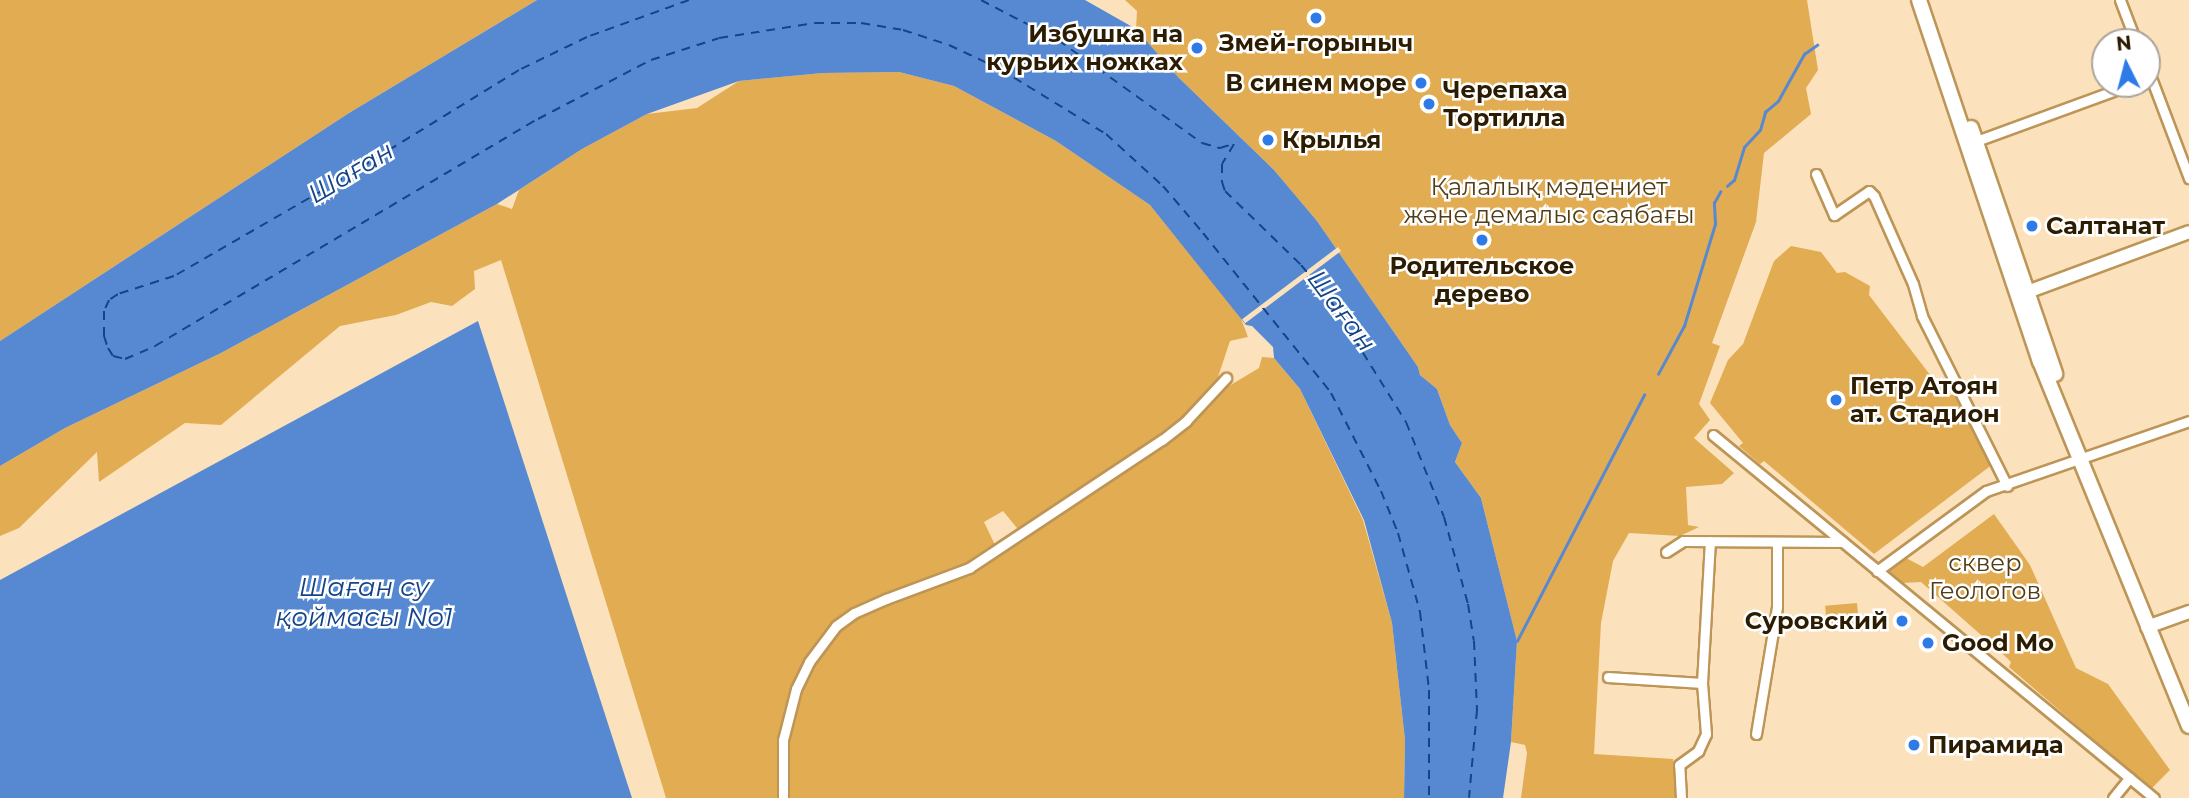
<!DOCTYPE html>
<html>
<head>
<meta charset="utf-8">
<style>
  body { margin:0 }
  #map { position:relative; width:2189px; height:798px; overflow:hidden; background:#fbe2bc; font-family:Montserrat,sans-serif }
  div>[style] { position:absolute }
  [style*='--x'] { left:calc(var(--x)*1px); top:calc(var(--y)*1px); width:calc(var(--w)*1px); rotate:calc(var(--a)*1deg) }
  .green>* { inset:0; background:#e2ac53; transform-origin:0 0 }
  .water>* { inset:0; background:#5789d3 }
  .pier>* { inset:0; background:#fbe2bc; transform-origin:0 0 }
  .stream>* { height:2.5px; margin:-1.25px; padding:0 1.25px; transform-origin:1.25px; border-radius:1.25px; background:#5789d3 }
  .ferry>* { height:2px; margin-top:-1px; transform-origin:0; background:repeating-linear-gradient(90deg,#144487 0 9px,transparent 0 16px) }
  .roads { filter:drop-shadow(2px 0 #bd9556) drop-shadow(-2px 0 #bd9556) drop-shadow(0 2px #bd9556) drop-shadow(0 -2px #bd9556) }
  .street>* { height:9px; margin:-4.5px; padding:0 4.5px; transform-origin:4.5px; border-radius:4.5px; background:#fff }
  .secondary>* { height:12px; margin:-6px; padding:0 6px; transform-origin:6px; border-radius:6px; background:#fff }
  .primary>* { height:14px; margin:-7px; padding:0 7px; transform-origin:7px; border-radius:7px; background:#fff }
  .dots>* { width:19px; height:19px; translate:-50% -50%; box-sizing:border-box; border:4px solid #fff; border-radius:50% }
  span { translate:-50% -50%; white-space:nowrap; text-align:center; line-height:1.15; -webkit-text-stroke:5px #fff; paint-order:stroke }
  .poi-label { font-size:24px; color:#2c1c02; font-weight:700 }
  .right { translate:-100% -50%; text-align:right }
  .left { translate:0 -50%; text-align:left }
  .park-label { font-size:24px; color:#523c16 }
  .water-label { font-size:26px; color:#144487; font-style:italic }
  .north { position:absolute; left:2091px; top:28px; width:70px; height:70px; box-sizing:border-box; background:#fff; border:2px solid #aba49a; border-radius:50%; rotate:354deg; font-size:19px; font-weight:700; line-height:28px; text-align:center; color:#2c1c02 }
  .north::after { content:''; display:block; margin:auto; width:24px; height:32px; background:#2e7be7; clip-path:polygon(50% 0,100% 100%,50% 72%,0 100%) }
</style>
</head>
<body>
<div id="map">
  <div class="green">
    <i style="clip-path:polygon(0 0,537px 0,349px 113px,0 341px)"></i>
    <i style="clip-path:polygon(1125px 0,1807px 0,1818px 70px,1806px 88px,1811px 114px,1764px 153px,1756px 222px,1712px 343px,1720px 346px,1699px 404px,1710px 420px,1694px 438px,1734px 473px,1722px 484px,1686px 487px,1688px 525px,1699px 527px,1680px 536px,1629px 533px,1613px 561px,1601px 623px,1594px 754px,1673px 759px,1676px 798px,1521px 798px,1527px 753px,1525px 745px,1511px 742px,1517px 641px,1481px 498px,1455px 462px,1462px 443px,1450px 425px,1437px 389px,1420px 375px,1418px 367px,1317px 221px,1274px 170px,1179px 78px,1136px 29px,1137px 11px)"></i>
    <i style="clip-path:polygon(evenodd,899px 72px,954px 86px,1056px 141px,1150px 205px,1240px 316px,1248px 337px,1230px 341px,1218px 377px,1229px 386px,1259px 368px,1262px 357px,1274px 358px,1300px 389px,1363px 520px,1392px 623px,1405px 740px,1404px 798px,666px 798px,501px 260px,474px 271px,475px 289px,452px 306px,431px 302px,396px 315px,340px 326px,221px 425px,185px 423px,99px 482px,97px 452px,19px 528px,0 536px,0 466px,65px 428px,221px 353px,497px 204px,512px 209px,519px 190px,582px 149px,647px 114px,697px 108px,739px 81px,823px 73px,899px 72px,1003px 511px,1021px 533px,997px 549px,984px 522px,1003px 511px)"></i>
    <i style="clip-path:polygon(1791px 246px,1821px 252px,1837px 273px,1845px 272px,1870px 286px,1869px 295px,1947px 397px,1957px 392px,1993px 464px,1874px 554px,1764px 461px,1760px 464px,1739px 446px,1743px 443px,1710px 403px,1728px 360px,1743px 344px,1774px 261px)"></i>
    <i style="clip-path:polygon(1994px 514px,2030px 565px,2076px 668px,2108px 684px,2170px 770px,2151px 789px,2009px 667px,2011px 662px,2006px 657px,1921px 582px,1902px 583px,1887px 571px,1904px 557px,1923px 567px)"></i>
    <i style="left:1857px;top:603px;width:25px;height:32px;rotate:85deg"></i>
  </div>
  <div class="water">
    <i style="clip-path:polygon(537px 0,1085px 0,1136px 29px,1179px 78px,1274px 170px,1317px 221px,1418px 367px,1420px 375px,1437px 389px,1450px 425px,1462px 443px,1455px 462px,1481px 498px,1517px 641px,1511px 742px,1503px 798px,1404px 798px,1405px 740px,1392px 623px,1364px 520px,1300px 389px,1274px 358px,1273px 347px,1252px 326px,1246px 325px,1150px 205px,1056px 141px,954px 86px,899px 72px,823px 73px,739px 81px,647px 114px,582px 149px,497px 204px,221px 353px,65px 428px,0 466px,0 341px,349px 113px)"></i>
    <i style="clip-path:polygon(478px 321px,632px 798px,0 798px,0 580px)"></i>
  </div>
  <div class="pier">
    <i style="left:1338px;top:247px;width:5px;height:120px;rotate:53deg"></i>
  </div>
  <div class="stream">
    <i style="--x:1727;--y:186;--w:9;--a:-41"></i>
    <i style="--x:1734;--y:180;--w:34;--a:-73"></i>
    <i style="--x:1744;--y:147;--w:23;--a:-47"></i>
    <i style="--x:1760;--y:130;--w:19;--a:-74"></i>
    <i style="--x:1765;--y:112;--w:17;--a:-40"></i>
    <i style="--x:1778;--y:101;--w:54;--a:-61"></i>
    <i style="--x:1804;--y:54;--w:16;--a:-35"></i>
    <i style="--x:1658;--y:374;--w:55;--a:-61.6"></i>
    <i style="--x:1684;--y:326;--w:107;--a:-73.1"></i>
    <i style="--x:1715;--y:224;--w:21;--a:-93"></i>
    <i style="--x:1714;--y:203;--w:13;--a:-61"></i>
    <i style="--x:1517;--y:641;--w:277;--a:-62.7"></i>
  </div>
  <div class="ferry">
    <i style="--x:689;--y:0;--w:109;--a:160.1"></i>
    <i style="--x:587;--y:37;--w:76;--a:154.1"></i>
    <i style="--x:519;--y:70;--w:214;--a:148.4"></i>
    <i style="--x:337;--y:182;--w:188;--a:150"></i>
    <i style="--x:174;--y:276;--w:59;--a:162.2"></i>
    <i style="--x:118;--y:294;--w:11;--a:146"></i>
    <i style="--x:109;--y:300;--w:12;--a:114"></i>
    <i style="--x:104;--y:311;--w:25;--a:90"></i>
    <i style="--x:104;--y:336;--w:13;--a:72"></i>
    <i style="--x:108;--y:348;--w:9;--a:58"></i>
    <i style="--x:113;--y:356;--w:12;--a:14"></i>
    <i style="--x:125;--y:359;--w:33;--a:-23"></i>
    <i style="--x:155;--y:346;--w:445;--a:-30.7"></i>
    <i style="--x:538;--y:119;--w:127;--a:-27.6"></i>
    <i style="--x:651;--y:60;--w:71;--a:-17.9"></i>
    <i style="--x:719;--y:38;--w:97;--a:-8.9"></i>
    <i style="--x:815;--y:23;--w:46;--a:0"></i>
    <i style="--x:861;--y:23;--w:43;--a:9.5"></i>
    <i style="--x:903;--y:30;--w:48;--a:18.1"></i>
    <i style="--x:949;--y:45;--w:56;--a:25.2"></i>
    <i style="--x:1000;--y:69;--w:124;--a:31.5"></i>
    <i style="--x:1106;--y:134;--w:77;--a:42.4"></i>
    <i style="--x:1163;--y:186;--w:62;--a:49.6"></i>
    <i style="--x:1203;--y:233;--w:205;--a:51.3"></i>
    <i style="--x:1331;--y:393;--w:110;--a:63"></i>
    <i style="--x:1381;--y:491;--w:45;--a:68"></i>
    <i style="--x:1398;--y:533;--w:82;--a:74.4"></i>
    <i style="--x:1420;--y:612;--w:79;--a:83.4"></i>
    <i style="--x:1429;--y:690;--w:108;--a:90"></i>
    <i style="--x:981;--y:0;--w:87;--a:27.5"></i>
    <i style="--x:1058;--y:40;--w:177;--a:35.6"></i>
    <i style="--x:1202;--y:143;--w:19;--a:16"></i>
    <i style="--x:1220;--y:148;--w:14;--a:-17"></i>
    <i style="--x:1234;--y:144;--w:23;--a:121"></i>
    <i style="--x:1222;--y:164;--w:18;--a:90"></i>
    <i style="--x:1222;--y:182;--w:9;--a:72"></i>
    <i style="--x:1225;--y:191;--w:106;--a:44.2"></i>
    <i style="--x:1301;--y:265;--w:43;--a:49.7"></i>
    <i style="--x:1329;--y:298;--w:146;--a:58.2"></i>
    <i style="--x:1406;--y:422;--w:102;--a:68.2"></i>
    <i style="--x:1444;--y:517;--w:90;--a:74.6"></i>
    <i style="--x:1468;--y:604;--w:37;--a:81"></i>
    <i style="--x:1474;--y:641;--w:69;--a:87.5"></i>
    <i style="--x:1477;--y:710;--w:88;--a:95.2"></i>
  </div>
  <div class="roads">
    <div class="street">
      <i style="--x:2120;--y:0;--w:45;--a:69.1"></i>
      <i style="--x:2147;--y:67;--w:119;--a:69.3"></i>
      <i style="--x:1971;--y:143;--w:171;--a:-20.1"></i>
      <i style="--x:1816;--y:174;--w:45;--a:66.3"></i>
      <i style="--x:1834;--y:215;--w:42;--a:-34.4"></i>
      <i style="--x:1869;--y:191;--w:7;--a:45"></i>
      <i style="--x:1874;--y:196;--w:96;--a:66.1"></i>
      <i style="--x:1913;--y:284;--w:33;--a:74"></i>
      <i style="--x:1922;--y:316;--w:190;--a:63.4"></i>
      <i style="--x:1713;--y:435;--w:571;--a:39.46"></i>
      <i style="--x:1666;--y:552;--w:20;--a:-33"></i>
      <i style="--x:1683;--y:541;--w:160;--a:0.4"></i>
      <i style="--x:1877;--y:571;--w:135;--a:-36.3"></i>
      <i style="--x:1986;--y:491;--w:215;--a:-19"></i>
      <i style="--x:1608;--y:677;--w:94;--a:3.7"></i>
      <i style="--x:1756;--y:734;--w:129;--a:-80.6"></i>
      <i style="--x:1777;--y:607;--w:64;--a:-90"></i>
      <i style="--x:783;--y:798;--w:58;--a:-90"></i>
      <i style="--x:783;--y:740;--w:53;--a:-75.7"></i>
      <i style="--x:796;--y:689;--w:30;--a:-64"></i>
      <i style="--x:809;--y:662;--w:45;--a:-53.1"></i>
      <i style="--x:836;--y:626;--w:22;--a:-36"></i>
      <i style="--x:854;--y:613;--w:35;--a:-24"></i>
      <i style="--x:886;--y:599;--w:89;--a:-20.5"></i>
      <i style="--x:969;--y:568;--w:232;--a:-33.6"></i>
      <i style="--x:1162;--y:440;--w:31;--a:-38"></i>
      <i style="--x:1186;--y:421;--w:59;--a:-47.1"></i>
      <i style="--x:1681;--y:798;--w:33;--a:-93"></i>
      <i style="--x:1679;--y:765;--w:24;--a:-36"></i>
      <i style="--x:1698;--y:751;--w:19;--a:-65"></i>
      <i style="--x:1706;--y:734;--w:51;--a:-94.5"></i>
      <i style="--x:1702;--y:683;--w:142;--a:-86.8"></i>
      <i style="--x:2113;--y:798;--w:26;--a:-51"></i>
    </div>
    <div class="secondary">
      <i style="--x:2019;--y:295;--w:181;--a:-20.3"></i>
      <i style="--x:2147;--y:627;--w:45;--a:-19.7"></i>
    </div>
    <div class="primary">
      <i style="--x:1919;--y:0;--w:381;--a:71.5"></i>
      <i style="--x:2040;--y:361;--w:394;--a:67.8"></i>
      <i style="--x:1971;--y:128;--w:260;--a:71.1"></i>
    </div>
  </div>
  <div class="dots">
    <i style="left:1316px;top:18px;background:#2e7be7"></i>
    <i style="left:1197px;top:48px;background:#2e7be7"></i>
    <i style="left:1421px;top:83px;background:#2e7be7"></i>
    <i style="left:1429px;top:104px;background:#2e7be7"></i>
    <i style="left:1268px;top:140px;background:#2e7be7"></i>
    <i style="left:2032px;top:226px;background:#2e7be7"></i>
    <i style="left:1482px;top:240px;background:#2e7be7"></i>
    <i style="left:1836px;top:400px;background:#2e7be7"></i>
    <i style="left:1902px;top:621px;background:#2e7be7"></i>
    <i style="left:1928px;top:643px;background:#2e7be7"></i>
    <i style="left:1914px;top:745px;background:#2e7be7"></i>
  </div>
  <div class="poi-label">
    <span class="right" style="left:1183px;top:48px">Избушка на<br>курьих ножках</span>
    <span style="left:1316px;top:43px">Змей-горыныч</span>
    <span class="right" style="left:1407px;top:83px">В синем море</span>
    <span class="left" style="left:1443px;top:104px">Черепаха<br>Тортилла</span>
    <span class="left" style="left:1282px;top:140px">Крылья</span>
    <span class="left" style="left:2046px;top:226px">Салтанат</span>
    <span style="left:1482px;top:280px">Родительское<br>дерево</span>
    <span class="left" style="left:1850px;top:400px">Петр Атоян<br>ат. Стадион</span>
    <span class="right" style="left:1888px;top:621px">Суровский</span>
    <span class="left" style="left:1942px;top:643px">Good Mo</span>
    <span class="left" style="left:1928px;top:745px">Пирамида</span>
  </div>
  <div class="park-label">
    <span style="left:1549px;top:201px">Қалалық мәдениет<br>және демалыс саябағы</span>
    <span style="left:1985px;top:577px">сквер<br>Геологов</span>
  </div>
  <div class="water-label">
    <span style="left:351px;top:173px;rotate:-31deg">Шаған</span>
    <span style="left:1341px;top:311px;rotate:53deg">Шаған</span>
    <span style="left:364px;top:603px">Шаған су<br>қоймасы No1</span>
  </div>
  <div class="north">N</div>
</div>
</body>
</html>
